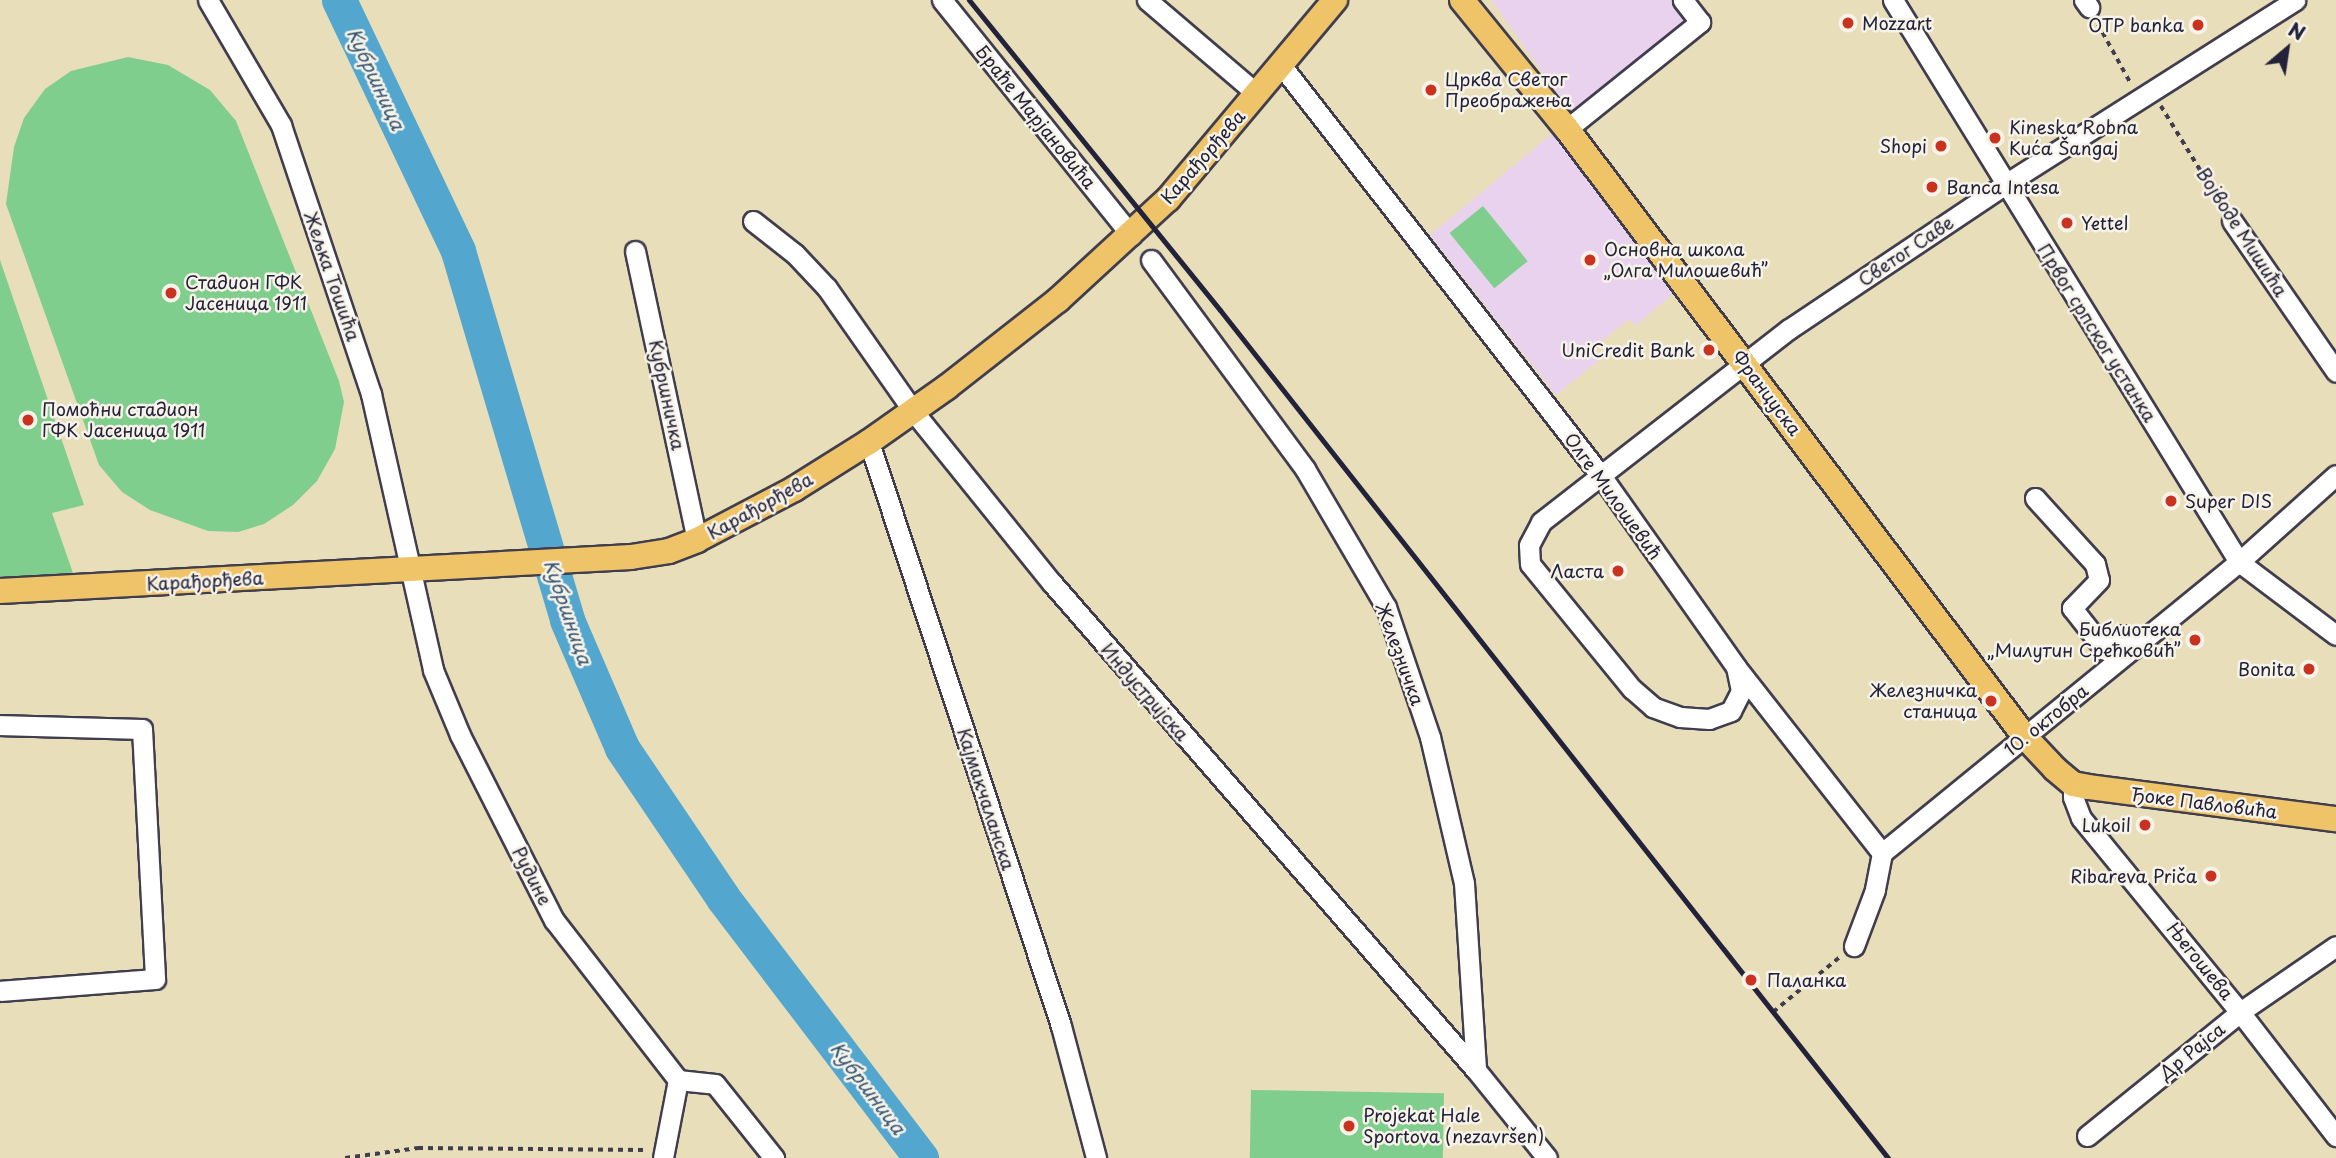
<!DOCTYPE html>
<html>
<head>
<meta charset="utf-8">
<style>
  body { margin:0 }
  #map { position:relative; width:2336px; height:1158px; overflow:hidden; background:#e8deb9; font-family:"Playpen Sans",sans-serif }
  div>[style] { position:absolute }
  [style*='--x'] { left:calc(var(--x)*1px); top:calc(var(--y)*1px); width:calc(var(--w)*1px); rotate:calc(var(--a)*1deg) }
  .built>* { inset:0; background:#e8d2ee }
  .green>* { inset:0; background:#80ce8d; transform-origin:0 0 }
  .river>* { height:35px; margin:-17.5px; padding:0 17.5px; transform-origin:17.5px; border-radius:17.5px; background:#53a6ce }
  .path>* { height:3.5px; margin-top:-1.75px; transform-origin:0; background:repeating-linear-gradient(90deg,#403e4e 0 5px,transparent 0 10px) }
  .roads { filter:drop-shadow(2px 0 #403e4e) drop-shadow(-2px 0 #403e4e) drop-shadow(0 2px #403e4e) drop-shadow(0 -2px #403e4e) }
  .minor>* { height:19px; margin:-9.5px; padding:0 9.5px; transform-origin:9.5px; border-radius:9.5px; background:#fff }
  .major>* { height:24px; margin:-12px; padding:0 12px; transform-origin:12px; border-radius:12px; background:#efc469 }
  .rail>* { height:5px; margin:-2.5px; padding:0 2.5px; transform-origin:2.5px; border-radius:2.5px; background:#22223b }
  .dots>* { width:19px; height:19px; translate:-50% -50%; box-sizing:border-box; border:4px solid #f7f3e8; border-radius:50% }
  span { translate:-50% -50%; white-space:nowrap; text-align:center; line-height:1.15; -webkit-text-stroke:5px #f7f3e8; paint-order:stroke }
  .poi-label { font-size:18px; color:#22223b }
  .left { translate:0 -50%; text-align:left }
  .right { translate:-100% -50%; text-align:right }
  .street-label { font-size:18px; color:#22223b }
  .water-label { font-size:19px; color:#365776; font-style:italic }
  .north { position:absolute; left:2252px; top:14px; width:70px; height:70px; -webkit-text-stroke:5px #f7f3e8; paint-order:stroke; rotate:29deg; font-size:19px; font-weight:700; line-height:28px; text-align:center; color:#22223b }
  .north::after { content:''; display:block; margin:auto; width:24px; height:32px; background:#22223b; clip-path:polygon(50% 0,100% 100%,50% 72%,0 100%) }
</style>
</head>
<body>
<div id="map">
  <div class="built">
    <i style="clip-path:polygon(1491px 0,1675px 0,1689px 18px,1574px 116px)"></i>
    <i style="clip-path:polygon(1552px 134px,1679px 289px,1635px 326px,1629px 319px,1594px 347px,1602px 358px,1556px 395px,1430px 235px)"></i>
  </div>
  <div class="green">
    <i style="clip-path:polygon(128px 57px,168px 65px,210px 90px,236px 121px,339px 381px,344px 402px,335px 449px,317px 481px,293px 505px,264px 524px,238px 532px,208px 531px,150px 510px,122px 492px,99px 465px,6px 204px,14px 147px,24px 118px,45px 89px,71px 71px)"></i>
    <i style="left:1483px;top:206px;width:71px;height:43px;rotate:51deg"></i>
    <i style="clip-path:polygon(0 260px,84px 505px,52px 513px,73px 573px,0 577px)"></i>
    <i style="left:1251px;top:1090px;width:193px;height:68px;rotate:1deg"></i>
  </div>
  <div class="river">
    <i style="--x:339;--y:0;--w:278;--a:64.6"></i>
    <i style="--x:458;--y:251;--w:385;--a:73.5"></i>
    <i style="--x:567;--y:620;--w:139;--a:66.7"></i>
    <i style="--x:622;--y:748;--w:181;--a:56"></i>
    <i style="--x:723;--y:898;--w:327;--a:52.7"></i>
  </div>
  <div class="path">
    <i style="--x:2098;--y:24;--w:66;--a:61.1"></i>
    <i style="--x:2161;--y:106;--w:119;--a:58.5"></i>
    <i style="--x:1773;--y:1012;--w:88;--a:-39.5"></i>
    <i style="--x:345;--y:1158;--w:74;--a:-7.8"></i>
    <i style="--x:418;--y:1148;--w:227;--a:0.5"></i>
  </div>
  <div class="roads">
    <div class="minor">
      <i style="--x:208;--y:0;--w:145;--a:59.7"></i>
      <i style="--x:281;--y:125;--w:284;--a:71.5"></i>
      <i style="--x:371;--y:394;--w:283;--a:77.3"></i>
      <i style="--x:433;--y:670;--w:70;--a:67.4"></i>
      <i style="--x:460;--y:735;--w:208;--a:63.1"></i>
      <i style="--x:554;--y:920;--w:202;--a:52.2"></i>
      <i style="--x:678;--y:1080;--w:79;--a:100.9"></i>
      <i style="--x:942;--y:0;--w:302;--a:51.2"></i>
      <i style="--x:1147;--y:0;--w:145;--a:40.5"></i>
      <i style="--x:1893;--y:0;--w:660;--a:58.38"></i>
      <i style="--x:2239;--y:562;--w:121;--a:37"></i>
      <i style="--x:2084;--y:0;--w:9;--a:54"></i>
      <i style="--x:1281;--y:65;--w:522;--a:52.08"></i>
      <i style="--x:1602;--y:477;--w:232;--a:54.8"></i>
      <i style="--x:1736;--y:667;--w:236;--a:51.9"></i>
      <i style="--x:1882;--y:853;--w:38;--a:101"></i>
      <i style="--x:1875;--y:890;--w:60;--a:110.6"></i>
      <i style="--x:1567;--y:129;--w:171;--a:-38.8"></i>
      <i style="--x:1700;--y:22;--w:28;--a:-128"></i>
      <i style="--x:753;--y:221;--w:53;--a:38.2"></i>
      <i style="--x:795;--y:254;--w:47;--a:46.7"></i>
      <i style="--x:827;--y:288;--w:150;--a:55"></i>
      <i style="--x:913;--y:411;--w:221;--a:51.1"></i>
      <i style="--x:1052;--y:583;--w:646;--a:48.96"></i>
      <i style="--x:1476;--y:1070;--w:113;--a:51.1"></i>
      <i style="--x:2232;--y:221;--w:183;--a:55.4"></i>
      <i style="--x:635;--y:251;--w:296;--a:77.9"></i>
      <i style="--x:1151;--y:260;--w:260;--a:53.6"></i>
      <i style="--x:1305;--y:469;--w:160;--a:59.6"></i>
      <i style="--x:1386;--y:607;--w:137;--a:71.3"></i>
      <i style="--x:1430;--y:737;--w:150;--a:76.9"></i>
      <i style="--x:1464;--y:883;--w:187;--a:86.3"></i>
      <i style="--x:869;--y:442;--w:615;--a:71.8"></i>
      <i style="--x:1061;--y:1026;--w:137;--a:75.1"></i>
      <i style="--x:2035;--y:498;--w:89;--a:47.7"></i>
      <i style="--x:2095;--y:564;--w:16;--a:76"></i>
      <i style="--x:2099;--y:580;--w:39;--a:134"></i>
      <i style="--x:2072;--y:608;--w:53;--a:51.8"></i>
      <i style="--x:2105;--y:650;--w:23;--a:-40"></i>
      <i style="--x:2123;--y:635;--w:17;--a:54"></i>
      <i style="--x:1736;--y:667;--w:25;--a:78"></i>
      <i style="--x:1741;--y:691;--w:22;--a:117"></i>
      <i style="--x:1731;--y:711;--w:23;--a:160"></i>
      <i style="--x:1709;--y:719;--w:29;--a:-176"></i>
      <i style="--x:1680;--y:717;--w:29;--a:-160"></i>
      <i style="--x:1653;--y:707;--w:28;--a:-139"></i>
      <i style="--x:1632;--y:689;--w:161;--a:-129.2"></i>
      <i style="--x:1530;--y:564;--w:19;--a:-93"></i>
      <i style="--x:1529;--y:545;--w:26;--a:-62"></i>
      <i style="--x:1541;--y:522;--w:314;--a:-37.9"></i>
      <i style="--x:1789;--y:329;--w:259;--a:-33.8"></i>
      <i style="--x:2004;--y:185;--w:345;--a:-32.4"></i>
      <i style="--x:0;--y:725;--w:142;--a:1.6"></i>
      <i style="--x:142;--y:729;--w:250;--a:87"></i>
      <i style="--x:155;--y:979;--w:155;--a:175.6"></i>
      <i style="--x:2073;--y:784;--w:13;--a:90"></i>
      <i style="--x:2073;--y:797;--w:22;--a:69"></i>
      <i style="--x:2081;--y:818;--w:251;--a:50.7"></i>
      <i style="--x:2240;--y:1012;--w:157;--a:52.3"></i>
      <i style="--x:1882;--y:853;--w:461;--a:-39.2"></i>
      <i style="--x:2239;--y:562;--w:130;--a:-41.9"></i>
      <i style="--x:678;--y:1080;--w:37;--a:6"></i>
      <i style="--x:715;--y:1084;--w:95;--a:51.4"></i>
      <i style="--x:2087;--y:1136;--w:197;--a:-39"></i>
      <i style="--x:2240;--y:1012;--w:116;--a:-34.5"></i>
    </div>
    <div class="major">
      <i style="--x:1462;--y:0;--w:166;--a:50.9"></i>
      <i style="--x:1567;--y:129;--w:761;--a:53.01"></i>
      <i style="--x:2025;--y:737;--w:44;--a:46.8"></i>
      <i style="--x:2055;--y:769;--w:23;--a:40"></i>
      <i style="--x:2073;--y:784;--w:15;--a:11"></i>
      <i style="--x:2088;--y:787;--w:250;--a:7.4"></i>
      <i style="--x:0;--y:591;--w:632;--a:-3.08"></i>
      <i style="--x:631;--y:557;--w:38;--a:-9"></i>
      <i style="--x:669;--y:551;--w:30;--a:-21"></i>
      <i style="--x:697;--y:540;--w:110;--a:-27.7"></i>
      <i style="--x:794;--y:489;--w:89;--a:-32.1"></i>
      <i style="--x:869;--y:442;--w:95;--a:-35.2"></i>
      <i style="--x:947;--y:387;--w:141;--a:-38.1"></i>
      <i style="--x:1058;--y:300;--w:149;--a:-42.6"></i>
      <i style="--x:1168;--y:199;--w:260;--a:-50"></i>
    </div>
  </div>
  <div class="rail">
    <i style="--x:969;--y:0;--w:399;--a:51"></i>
    <i style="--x:1220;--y:310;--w:1080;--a:51.77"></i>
  </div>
  <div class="dots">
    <i style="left:1848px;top:23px;background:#c8321e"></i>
    <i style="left:2198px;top:25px;background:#c8321e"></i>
    <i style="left:1431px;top:90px;background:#c8321e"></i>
    <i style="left:1995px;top:138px;background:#c8321e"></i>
    <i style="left:1941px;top:146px;background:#c8321e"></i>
    <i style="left:1932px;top:187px;background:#c8321e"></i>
    <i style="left:2067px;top:223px;background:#c8321e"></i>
    <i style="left:1590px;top:260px;background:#c8321e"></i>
    <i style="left:171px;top:293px;background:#c8321e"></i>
    <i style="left:1709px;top:350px;background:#c8321e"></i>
    <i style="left:28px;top:420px;background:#c8321e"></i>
    <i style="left:2171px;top:501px;background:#c8321e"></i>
    <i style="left:1618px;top:571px;background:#c8321e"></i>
    <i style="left:2195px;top:640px;background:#c8321e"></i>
    <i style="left:2309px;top:669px;background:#c8321e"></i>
    <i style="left:1991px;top:701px;background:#c8321e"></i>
    <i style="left:2145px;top:825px;background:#c8321e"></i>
    <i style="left:2211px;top:876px;background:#c8321e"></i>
    <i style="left:1751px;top:980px;background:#c8321e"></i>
    <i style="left:1349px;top:1126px;background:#c8321e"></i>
  </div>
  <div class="poi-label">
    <span class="left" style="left:1862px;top:23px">Mozzart</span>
    <span class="right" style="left:2184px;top:25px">OTP banka</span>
    <span class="left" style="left:1445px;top:90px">Црква Светог<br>Преображења</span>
    <span class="left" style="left:2009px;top:138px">Kineska Robna<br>Kuća Šangaj</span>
    <span class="right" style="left:1927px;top:146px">Shopi</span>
    <span class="left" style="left:1946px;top:187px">Banca Intesa</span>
    <span class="left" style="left:2081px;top:223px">Yettel</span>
    <span class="left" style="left:1604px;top:260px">Основна школа<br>„Олга Милошевић”</span>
    <span class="left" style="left:185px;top:293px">Стадион ГФК<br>Јасеница 1911</span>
    <span class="right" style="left:1695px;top:350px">UniCredit Bank</span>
    <span class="left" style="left:42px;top:420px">Помоћни стадион<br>ГФК Јасеница 1911</span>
    <span class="left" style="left:2185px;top:501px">Super DIS</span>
    <span class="right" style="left:1604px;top:571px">Ласта</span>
    <span class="right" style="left:2181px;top:640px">Библиотека<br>„Милутин Срећковић”</span>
    <span class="right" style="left:2295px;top:669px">Bonita</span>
    <span class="right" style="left:1977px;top:701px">Железничка<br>станица</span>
    <span class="right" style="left:2131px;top:825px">Lukoil</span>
    <span class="right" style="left:2197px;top:876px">Ribareva Priča</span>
    <span class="left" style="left:1767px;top:980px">Паланка</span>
    <span class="left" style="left:1363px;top:1126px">Projekat Hale<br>Sportova (nezavršen)</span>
  </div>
  <div class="street-label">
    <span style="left:1036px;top:117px;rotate:51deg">Браће Марјановића</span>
    <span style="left:1203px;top:157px;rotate:-49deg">Карађорђева</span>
    <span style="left:2242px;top:232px;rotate:57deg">Војводе Мишића</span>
    <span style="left:1906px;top:251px;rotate:-34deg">Светог Саве</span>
    <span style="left:332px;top:276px;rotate:71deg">Жељка Тошића</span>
    <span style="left:2097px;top:333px;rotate:58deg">Првог српског устанка</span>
    <span style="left:1767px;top:393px;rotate:53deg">Француска</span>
    <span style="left:667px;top:395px;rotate:78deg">Кубршничка</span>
    <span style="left:1613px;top:496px;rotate:54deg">Олге Милошевић</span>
    <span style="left:760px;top:506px;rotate:-29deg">Карађорђева</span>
    <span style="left:205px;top:581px;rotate:-3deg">Карађорђева</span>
    <span style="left:1400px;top:654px;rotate:70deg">Железничка</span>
    <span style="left:1145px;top:692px;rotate:49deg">Индустријска</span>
    <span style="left:2046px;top:720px;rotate:-39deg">10. октобра</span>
    <span style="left:986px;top:799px;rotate:72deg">Кајмакчаланска</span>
    <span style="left:2204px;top:803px;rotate:7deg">Ђоке Павловића</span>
    <span style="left:532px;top:876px;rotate:63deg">Рудине</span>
    <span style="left:2200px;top:961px;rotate:51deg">Његошева</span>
    <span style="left:2192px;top:1051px;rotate:-39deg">Др Рајса</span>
  </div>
  <div class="water-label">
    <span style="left:376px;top:79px;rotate:65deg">Кубршница</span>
    <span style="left:568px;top:612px;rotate:71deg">Кубршница</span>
    <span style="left:868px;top:1088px;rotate:53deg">Кубршница</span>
  </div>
  <div class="north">N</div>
</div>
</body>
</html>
